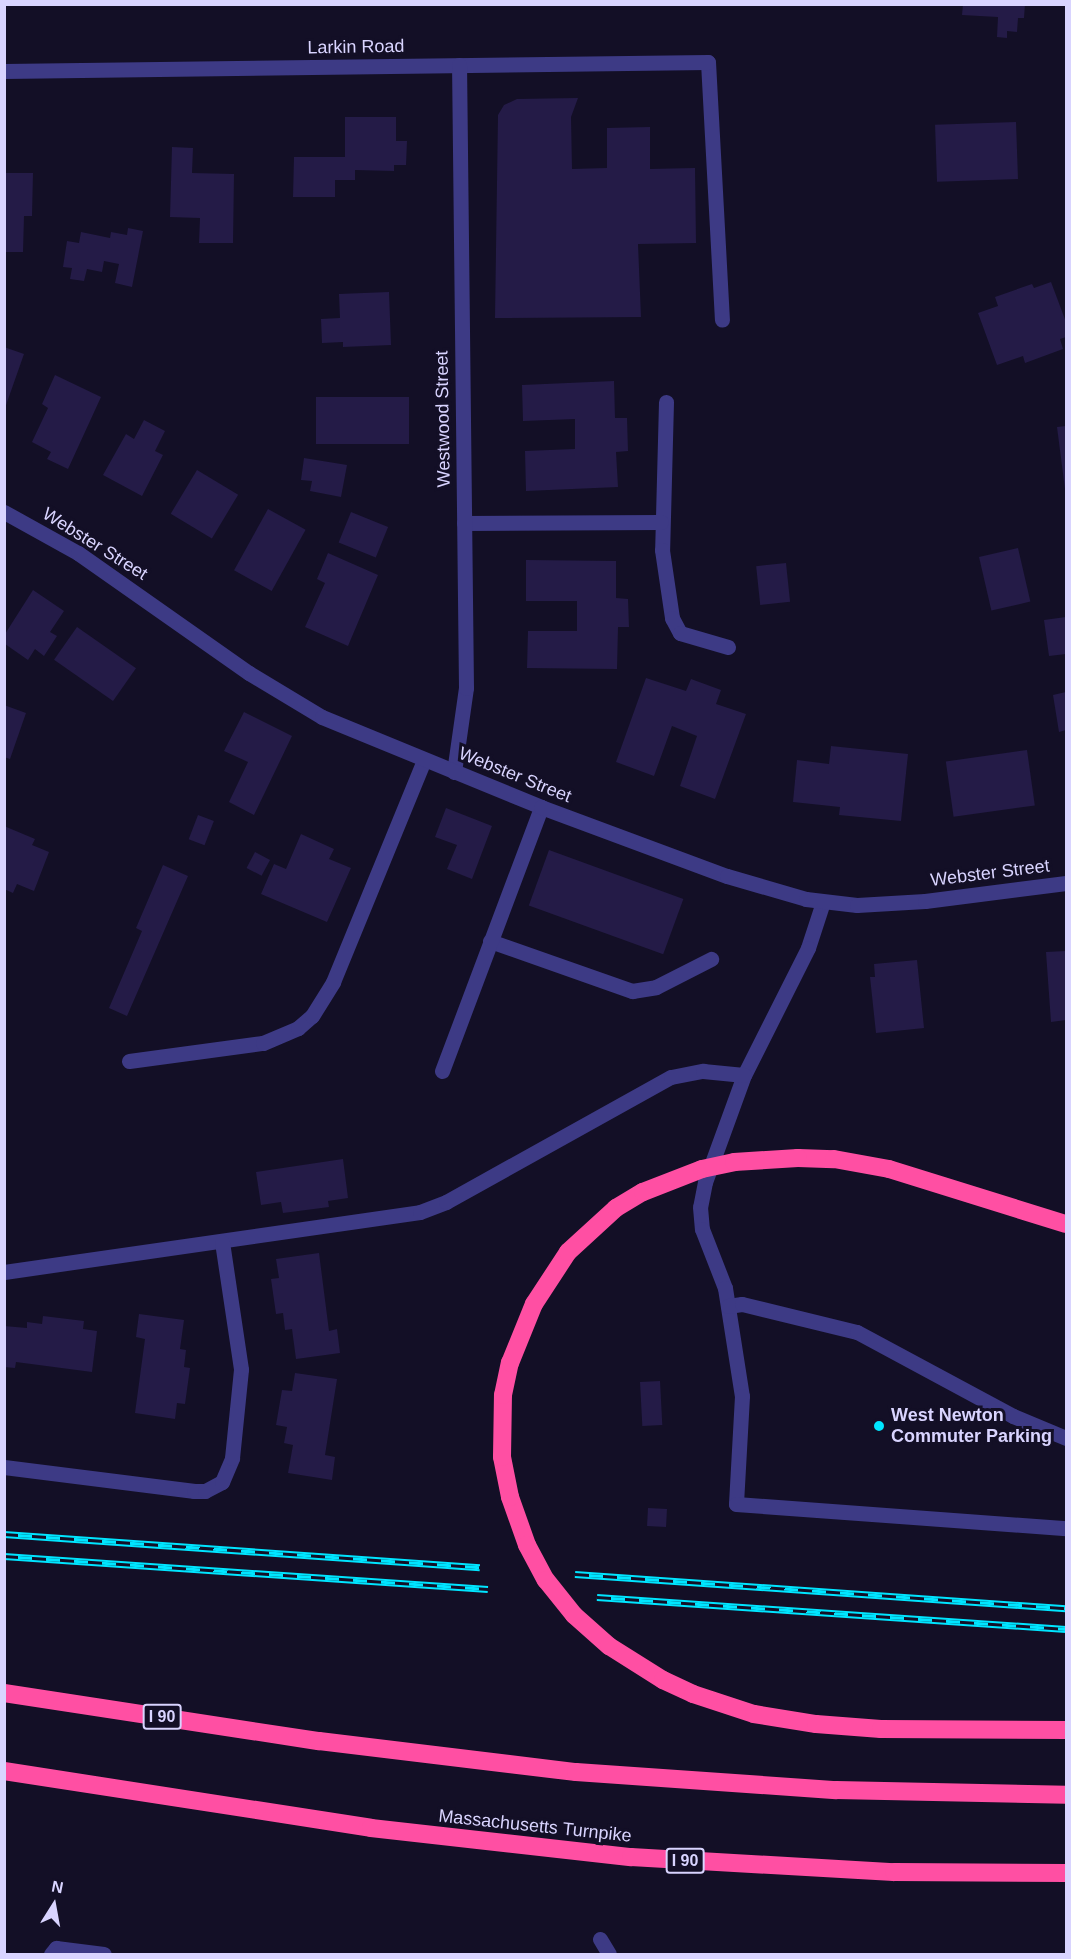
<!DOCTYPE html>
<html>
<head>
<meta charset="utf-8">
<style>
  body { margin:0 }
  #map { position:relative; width:1071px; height:1959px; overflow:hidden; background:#130f26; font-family:Helvetica,sans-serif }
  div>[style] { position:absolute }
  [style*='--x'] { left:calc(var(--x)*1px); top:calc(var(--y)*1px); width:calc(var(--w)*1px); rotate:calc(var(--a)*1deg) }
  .building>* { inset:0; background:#241b47; transform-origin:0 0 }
  .service>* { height:15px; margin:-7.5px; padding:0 7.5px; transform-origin:7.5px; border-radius:7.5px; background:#3d3a85 }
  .minor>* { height:15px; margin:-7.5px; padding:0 7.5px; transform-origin:7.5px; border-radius:7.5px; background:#3d3a85 }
  .tertiary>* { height:15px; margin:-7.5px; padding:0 7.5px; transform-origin:7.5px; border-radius:7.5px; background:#3d3a85 }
  .motorway>* { height:18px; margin:-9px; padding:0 9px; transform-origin:9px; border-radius:9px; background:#ff4fa3 }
  .rail>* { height:7px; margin-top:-3.5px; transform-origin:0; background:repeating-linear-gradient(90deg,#130f26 0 14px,#00e5ff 0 28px); box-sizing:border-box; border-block:2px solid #00e5ff }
  .motorway-bridge>* { height:18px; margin:-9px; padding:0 9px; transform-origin:9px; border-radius:9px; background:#ff4fa3 }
  .dots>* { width:16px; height:16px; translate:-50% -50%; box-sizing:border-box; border:3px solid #130f26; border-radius:50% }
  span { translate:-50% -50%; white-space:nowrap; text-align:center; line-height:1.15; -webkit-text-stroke:6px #130f26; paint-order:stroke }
  .shield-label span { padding:2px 4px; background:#130f26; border:2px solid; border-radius:4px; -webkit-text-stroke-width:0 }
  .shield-label { font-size:16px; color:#d9d4ff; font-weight:700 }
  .street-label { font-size:18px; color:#d9d4ff }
  .poi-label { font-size:18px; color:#d9d4ff; font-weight:700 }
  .left { translate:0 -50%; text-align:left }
  .frame { position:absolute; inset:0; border:6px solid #d9d4ff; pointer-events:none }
  .north { position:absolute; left:24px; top:1875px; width:60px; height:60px; -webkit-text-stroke:4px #130f26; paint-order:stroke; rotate:11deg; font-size:16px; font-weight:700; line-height:24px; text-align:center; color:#d9d4ff }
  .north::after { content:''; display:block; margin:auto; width:21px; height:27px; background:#d9d4ff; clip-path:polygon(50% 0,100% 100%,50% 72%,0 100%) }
</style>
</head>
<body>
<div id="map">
  <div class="building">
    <i style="clip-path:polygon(963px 4px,1025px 4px,1024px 18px,1018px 18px,1017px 32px,1007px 31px,1007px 38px,997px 37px,998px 17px,962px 15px)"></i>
    <i style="clip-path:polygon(578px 98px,571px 117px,572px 169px,607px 168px,607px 128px,650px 127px,650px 169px,695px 168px,696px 243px,638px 244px,641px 317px,495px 318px,498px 115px,504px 105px,517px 99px)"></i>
    <i style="clip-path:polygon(345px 117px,396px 117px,396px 141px,407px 141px,406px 165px,394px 165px,394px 171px,355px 170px,355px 180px,335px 180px,335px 197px,293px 197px,294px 157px,345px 157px)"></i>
    <i style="left:1016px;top:122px;width:57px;height:81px;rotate:88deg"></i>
    <i style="clip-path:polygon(172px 147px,193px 148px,192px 173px,234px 174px,233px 243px,199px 243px,200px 218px,170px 217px)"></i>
    <i style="clip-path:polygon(4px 173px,33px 173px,32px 216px,24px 216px,23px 252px,4px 252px)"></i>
    <i style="clip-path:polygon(128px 228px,143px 231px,132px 287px,115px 283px,119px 264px,104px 261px,102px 272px,87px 269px,84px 281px,70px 279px,72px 268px,63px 267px,67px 241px,79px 243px,81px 232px,110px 238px,111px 232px,127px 235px)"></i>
    <i style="clip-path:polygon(1051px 282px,1066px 322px,1066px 337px,1060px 339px,1063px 349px,1025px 363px,1023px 356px,997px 365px,978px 313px,998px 306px,995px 297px,1032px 284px,1034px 288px)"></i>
    <i style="clip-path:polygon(389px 292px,391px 345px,343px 347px,343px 342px,322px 343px,321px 319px,340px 318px,339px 294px)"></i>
    <i style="clip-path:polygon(4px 347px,24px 354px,5px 408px,4px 408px)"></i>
    <i style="clip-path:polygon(55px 375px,101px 397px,68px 469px,47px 459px,51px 452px,32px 442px,48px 408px,42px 404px)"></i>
    <i style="clip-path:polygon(614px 381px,615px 418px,627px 418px,628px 451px,616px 452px,618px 487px,526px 491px,525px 451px,575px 449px,575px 419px,523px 421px,522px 385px)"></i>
    <i style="left:316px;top:397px;width:93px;height:47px"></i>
    <i style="clip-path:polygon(144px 420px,165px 431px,155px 451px,163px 455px,142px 496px,103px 475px,126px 434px,134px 439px)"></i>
    <i style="clip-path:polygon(1066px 426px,1066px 489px,1065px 489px,1057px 427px)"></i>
    <i style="clip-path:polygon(304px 458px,347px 465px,341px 497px,310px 491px,312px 481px,301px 480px)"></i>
    <i style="left:197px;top:470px;width:48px;height:51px;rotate:31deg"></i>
    <i style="left:268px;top:509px;width:43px;height:70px;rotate:29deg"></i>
    <i style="left:351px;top:512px;width:40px;height:33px;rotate:22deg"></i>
    <i style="left:1018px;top:548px;width:55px;height:40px;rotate:77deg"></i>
    <i style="clip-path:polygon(328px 553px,378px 575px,348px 646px,305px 627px,325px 583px,317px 579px)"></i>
    <i style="clip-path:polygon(526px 560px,616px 561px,616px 598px,628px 599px,629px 627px,618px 627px,617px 669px,527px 668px,528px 631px,577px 631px,577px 601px,526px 601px)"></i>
    <i style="left:786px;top:563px;width:39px;height:30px;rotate:84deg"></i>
    <i style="clip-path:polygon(33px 590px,64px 611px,50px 632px,57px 636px,44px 656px,35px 649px,28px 660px,5px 644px,5px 634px)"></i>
    <i style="clip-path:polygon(1066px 617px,1066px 654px,1049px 656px,1044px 620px)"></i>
    <i style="left:77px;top:627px;width:72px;height:40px;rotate:35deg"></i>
    <i style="clip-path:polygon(646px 678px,686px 691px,691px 679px,721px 690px,716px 704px,746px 714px,715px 799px,680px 786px,697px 736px,672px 726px,654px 776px,616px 762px)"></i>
    <i style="clip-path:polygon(1066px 692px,1066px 730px,1059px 732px,1053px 695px)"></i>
    <i style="clip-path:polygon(4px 705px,26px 713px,10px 759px,4px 757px)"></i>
    <i style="clip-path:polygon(244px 712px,292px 736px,254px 815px,229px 802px,248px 762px,224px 751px)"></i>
    <i style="clip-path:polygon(831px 746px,908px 754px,901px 821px,839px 815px,840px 807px,793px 802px,797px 760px,829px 764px)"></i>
    <i style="left:1027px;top:750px;width:56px;height:82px;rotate:82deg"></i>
    <i style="clip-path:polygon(446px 808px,492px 826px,472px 879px,447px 869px,457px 845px,435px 837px)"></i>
    <i style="left:198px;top:815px;width:17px;height:26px;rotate:21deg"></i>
    <i style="clip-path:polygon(4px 826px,35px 839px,32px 845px,49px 852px,34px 891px,17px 884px,13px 893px,4px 889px)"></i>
    <i style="clip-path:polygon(301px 834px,334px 849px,329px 859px,351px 868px,327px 922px,261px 894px,274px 864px,286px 869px)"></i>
    <i style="left:549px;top:850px;width:143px;height:59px;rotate:20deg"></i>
    <i style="left:255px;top:852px;width:17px;height:18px;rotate:28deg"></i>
    <i style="clip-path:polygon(163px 865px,188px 876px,127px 1016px,109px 1008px,142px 931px,136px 928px)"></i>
    <i style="clip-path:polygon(1066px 951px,1066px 1020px,1051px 1022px,1046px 952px)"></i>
    <i style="clip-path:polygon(917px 960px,924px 1028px,876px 1033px,870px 977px,875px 977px,874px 964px)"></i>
    <i style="clip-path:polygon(343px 1159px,348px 1198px,328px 1201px,329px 1207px,283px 1213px,281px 1202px,261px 1205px,256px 1172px)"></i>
    <i style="clip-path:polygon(319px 1253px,329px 1331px,337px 1329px,340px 1353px,296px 1359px,292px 1329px,285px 1330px,283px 1313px,276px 1314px,271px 1279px,279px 1278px,276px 1259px)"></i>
    <i style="clip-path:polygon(139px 1314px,184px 1320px,180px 1349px,186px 1350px,184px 1367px,190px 1368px,185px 1404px,177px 1403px,175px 1419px,135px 1413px,145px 1339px,136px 1337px)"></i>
    <i style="clip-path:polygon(43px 1316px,84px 1321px,83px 1329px,97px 1331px,92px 1372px,16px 1362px,15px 1368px,4px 1367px,4px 1326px,27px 1328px,27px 1322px,42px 1324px)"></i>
    <i style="clip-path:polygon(295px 1373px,337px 1379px,325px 1455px,335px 1457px,332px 1480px,288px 1473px,293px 1445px,284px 1443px,287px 1427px,276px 1425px,282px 1390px,292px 1391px)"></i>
    <i style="left:660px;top:1381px;width:44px;height:20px;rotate:87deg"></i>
    <i style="left:648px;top:1508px;width:19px;height:18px;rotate:3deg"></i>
  </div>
  <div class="service">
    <i style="--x:708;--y:62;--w:258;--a:86.9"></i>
    <i style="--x:666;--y:402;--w:148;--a:91.5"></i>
    <i style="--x:662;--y:550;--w:69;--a:81.6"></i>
    <i style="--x:672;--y:618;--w:17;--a:62"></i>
    <i style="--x:680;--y:633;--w:50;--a:16.3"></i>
    <i style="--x:464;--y:523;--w:197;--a:-0.3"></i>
    <i style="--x:823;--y:902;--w:48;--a:108.1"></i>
    <i style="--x:808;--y:948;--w:142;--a:116.7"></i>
    <i style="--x:744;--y:1075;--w:114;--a:110"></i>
    <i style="--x:705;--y:1182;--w:25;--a:101"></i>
    <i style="--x:700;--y:1207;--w:22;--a:85"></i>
    <i style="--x:702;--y:1229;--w:63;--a:68.7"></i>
    <i style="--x:725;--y:1288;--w:109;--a:81.1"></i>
    <i style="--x:742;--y:1396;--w:108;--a:93.2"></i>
    <i style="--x:736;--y:1504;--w:331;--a:4.2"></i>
    <i style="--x:490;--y:941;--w:151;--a:19.4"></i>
    <i style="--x:632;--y:991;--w:24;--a:-9"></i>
    <i style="--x:656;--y:987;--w:62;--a:-27"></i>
    <i style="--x:129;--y:1061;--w:135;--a:-7.7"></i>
    <i style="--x:263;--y:1043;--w:38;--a:-23"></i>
    <i style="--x:298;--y:1028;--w:18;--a:-41"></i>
    <i style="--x:312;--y:1016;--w:40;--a:-58"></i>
    <i style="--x:333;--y:982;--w:240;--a:-67.7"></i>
    <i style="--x:442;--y:1071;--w:282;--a:-69.4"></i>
    <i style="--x:4;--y:1272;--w:420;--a:-8.2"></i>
    <i style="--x:420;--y:1212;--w:28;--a:-21"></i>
    <i style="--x:446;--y:1202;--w:257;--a:-29.1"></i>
    <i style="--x:671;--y:1077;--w:33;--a:-11"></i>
    <i style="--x:703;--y:1071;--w:41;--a:5.6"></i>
    <i style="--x:728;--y:1306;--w:14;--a:-8"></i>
    <i style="--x:742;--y:1304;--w:118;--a:13.7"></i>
    <i style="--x:857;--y:1332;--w:177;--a:28.3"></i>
    <i style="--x:1013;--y:1416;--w:57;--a:22.5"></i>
    <i style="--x:4;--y:1467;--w:192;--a:7.2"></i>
    <i style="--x:194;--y:1491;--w:11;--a:0"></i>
    <i style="--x:205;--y:1491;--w:19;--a:-28"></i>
    <i style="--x:222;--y:1482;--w:26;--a:-67"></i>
    <i style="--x:232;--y:1458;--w:89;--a:-84.2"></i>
    <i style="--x:241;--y:1369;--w:128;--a:-98.5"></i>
    <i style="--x:51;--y:1954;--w:8;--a:-50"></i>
    <i style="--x:56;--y:1948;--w:48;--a:7.1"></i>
  </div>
  <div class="minor">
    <i style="--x:4;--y:71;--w:704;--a:-0.73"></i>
    <i style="--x:454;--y:772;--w:85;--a:-81.9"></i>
    <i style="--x:466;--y:688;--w:623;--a:-90.64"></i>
    <i style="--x:600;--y:1939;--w:17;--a:59"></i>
  </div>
  <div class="tertiary">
    <i style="--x:4;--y:512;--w:85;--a:29"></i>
    <i style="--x:78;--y:553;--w:209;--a:35.1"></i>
    <i style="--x:249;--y:673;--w:85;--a:31.1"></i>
    <i style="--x:322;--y:717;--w:237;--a:22.3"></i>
    <i style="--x:541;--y:807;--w:198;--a:20.4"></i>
    <i style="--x:727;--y:876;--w:82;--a:16.2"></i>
    <i style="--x:806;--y:899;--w:51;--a:6.7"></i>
    <i style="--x:857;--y:905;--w:68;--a:-3.4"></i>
    <i style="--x:925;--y:901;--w:142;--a:-7.3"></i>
  </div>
  <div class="motorway">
    <i style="--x:798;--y:1158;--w:36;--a:2"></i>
    <i style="--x:834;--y:1159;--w:56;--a:10.3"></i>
    <i style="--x:889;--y:1169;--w:185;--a:17.3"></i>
    <i style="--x:527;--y:1545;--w:51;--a:-109.5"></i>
    <i style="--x:510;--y:1497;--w:41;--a:-101.3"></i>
    <i style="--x:502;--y:1457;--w:62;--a:-89.1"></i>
    <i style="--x:503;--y:1395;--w:33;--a:-78"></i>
    <i style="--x:510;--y:1363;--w:64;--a:-67.9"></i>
    <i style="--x:534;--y:1304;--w:62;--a:-56.8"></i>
    <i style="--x:568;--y:1252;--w:65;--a:-42.5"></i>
    <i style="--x:616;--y:1208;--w:31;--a:-31"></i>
    <i style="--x:574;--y:1615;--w:47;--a:41.5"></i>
    <i style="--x:609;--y:1646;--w:64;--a:32.2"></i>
    <i style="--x:663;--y:1680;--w:33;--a:25"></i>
    <i style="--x:693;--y:1694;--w:64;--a:18.2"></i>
    <i style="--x:754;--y:1714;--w:63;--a:9.2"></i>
    <i style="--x:816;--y:1724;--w:65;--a:4.4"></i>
    <i style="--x:881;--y:1729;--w:185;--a:0.3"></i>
    <i style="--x:4;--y:1693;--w:319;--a:8.7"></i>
    <i style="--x:319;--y:1741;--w:259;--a:6.9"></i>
    <i style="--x:576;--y:1772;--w:261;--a:4"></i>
    <i style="--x:836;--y:1790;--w:230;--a:1.2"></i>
    <i style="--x:4;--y:1771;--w:371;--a:8.8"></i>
    <i style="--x:371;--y:1828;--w:262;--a:6.4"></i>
    <i style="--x:631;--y:1857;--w:263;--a:3.3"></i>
    <i style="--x:894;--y:1872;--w:172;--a:0.3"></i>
  </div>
  <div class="rail">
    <i style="--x:4;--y:1534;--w:477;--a:4"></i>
    <i style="--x:4;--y:1556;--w:485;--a:3.9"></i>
    <i style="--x:575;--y:1574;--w:492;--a:4"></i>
    <i style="--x:597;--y:1597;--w:470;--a:3.9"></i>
  </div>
  <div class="motorway-bridge">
    <i style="--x:643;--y:1192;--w:63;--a:-21.3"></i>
    <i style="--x:702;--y:1169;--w:33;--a:-12"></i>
    <i style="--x:734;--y:1162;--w:64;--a:-3.6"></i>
    <i style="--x:527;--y:1545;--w:40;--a:62"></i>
    <i style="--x:546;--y:1580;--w:45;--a:51.3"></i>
  </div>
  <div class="dots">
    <i style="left:879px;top:1426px;background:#00e5ff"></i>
  </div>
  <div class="shield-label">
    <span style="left:162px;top:1717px">I 90</span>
    <span style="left:685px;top:1861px">I 90</span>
  </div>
  <div class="street-label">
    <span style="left:356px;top:47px;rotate:-1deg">Larkin Road</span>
    <span style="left:443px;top:419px;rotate:-91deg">Westwood Street</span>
    <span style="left:95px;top:544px;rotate:32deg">Webster Street</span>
    <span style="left:515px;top:775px;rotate:22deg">Webster Street</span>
    <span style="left:990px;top:873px;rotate:-7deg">Webster Street</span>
    <span style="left:535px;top:1826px;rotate:6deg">Massachusetts Turnpike</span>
  </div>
  <div class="poi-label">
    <span class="left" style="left:891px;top:1426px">West Newton<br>Commuter Parking</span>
  </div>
  <div class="frame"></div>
  <div class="north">N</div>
</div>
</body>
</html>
